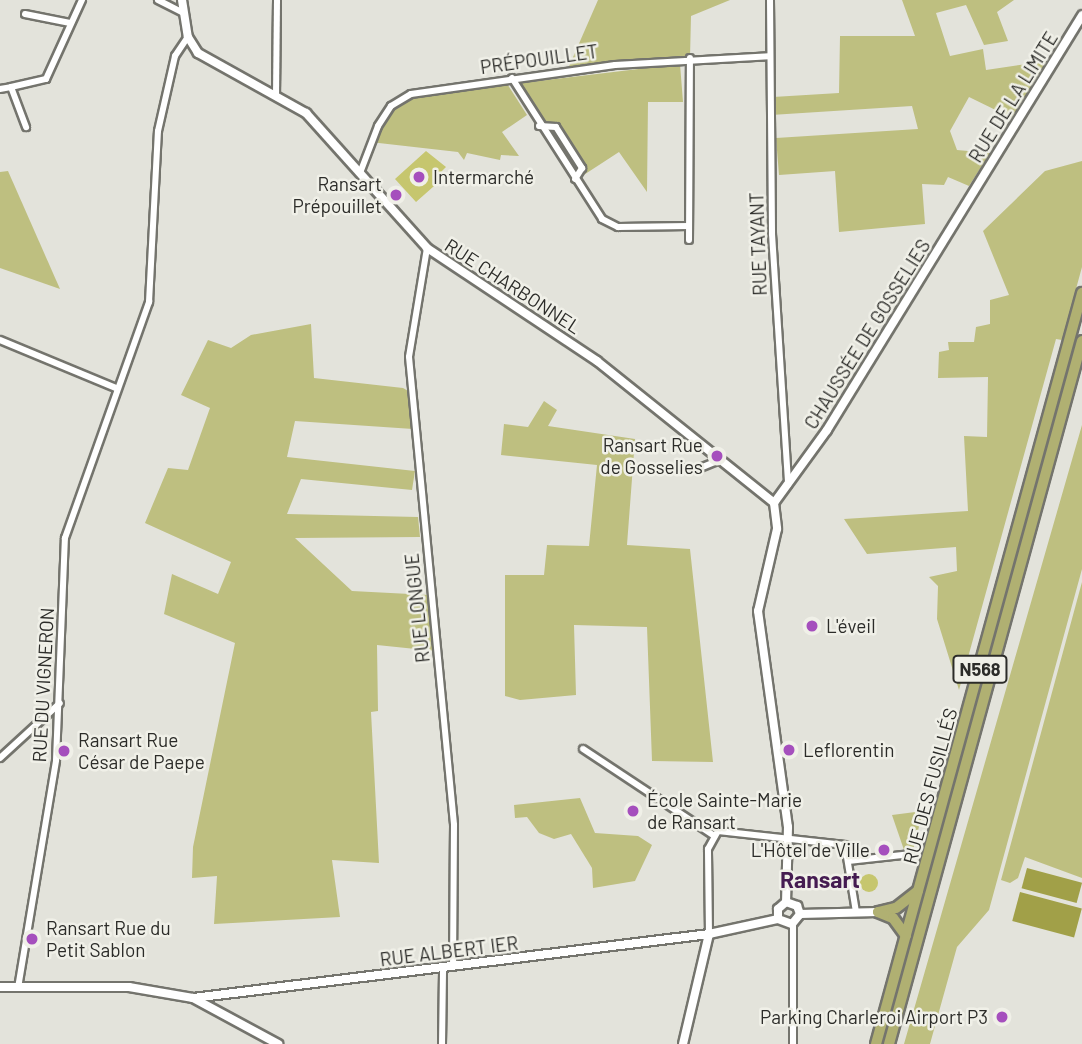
<!DOCTYPE html>
<html>
<head>
<meta charset="utf-8">
<style>
  body { margin:0 }
  #map { position:relative; width:1082px; height:1044px; overflow:hidden; background:#e3e3db; font-family:Barlow,sans-serif }
  div>[style] { position:absolute }
  [style*='--x'] { left:calc(var(--x)*1px); top:calc(var(--y)*1px); width:calc(var(--w)*1px); rotate:calc(var(--a)*1deg) }
  .green>* { inset:0; background:#bebf80 }
  .water>* { inset:0; background:#a1a048; transform-origin:0 0 }
  .building>* { inset:0; background:#c6c66e }
  .round { border-radius:50% }
  .roads { filter:drop-shadow(2px 0 #74746d) drop-shadow(-2px 0 #74746d) drop-shadow(0 2px #74746d) drop-shadow(0 -2px #74746d) }
  .minor>* { height:6px; margin:-3px; padding:0 3px; transform-origin:3px; border-radius:3px; background:#fff }
  .tertiary>* { height:8px; margin:-4px; padding:0 4px; transform-origin:4px; border-radius:4px; background:#fff }
  .trunk>* { height:10px; margin:-5px; padding:0 5px; transform-origin:5px; border-radius:5px; background:#b0b072 }
  .dots>* { width:19px; height:19px; translate:-50% -50%; box-sizing:border-box; border:4px solid #f0f0e8; border-radius:50% }
  span { translate:-50% -50%; white-space:nowrap; text-align:center; line-height:1.15; -webkit-text-stroke:5px #f0f0e8; paint-order:stroke }
  .shield-label span { padding:2px 5px; background:#f0f0e8; border:2px solid; border-radius:5px; -webkit-text-stroke-width:0 }
  .shield-label { font-size:18px; color:#2c2c29; font-weight:700 }
  .street-label { font-size:19px; color:#2c2c29 }
  .poi-label { font-size:19px; color:#2c2c29 }
  .left { translate:0 -50%; text-align:left }
  .right { translate:-100% -50%; text-align:right }
  .quarter-label { font-size:23px; color:#451c51; font-weight:700 }
</style>
</head>
<body>
<div id="map">
  <div class="green">
    <i style="clip-path:polygon(598px 0,730px 0,691px 16px,690px 58px,567px 71px)"></i>
    <i style="clip-path:polygon(902px 0,1014px 0,997px 12px,1008px 41px,984px 45px,966px 5px,936px 13px,950px 56px,983px 49px,986px 70px,1047px 61px,1012px 118px,969px 97px,950px 131px,957px 150px,990px 153px,969px 186px,948px 177px,944px 185px,922px 184px,925px 224px,839px 232px,835px 171px,779px 175px,776px 138px,918px 129px,912px 106px,771px 115px,773px 97px,839px 93px,840px 36px,915px 36px)"></i>
    <i style="clip-path:polygon(680px 64px,683px 102px,648px 102px,647px 192px,619px 152px,576px 180px,520px 96px,522px 83px)"></i>
    <i style="clip-path:polygon(506px 82px,527px 115px,502px 132px,519px 156px,501px 155px,500px 160px,467px 153px,464px 160px,458px 152px,370px 142px,391px 106px,424px 95px)"></i>
    <i style="clip-path:polygon(1082px 161px,1082px 267px,1062px 340px,1056px 339px,959px 690px,937px 619px,938px 586px,929px 577px,957px 571px,956px 547px,867px 554px,844px 519px,968px 511px,964px 436px,987px 437px,988px 377px,938px 378px,939px 352px,949px 350px,948px 342px,974px 342px,976px 327px,990px 324px,990px 300px,1009px 295px,983px 231px,1045px 171px)"></i>
    <i style="clip-path:polygon(8px 171px,60px 289px,0 268px,0 172px)"></i>
    <i style="clip-path:polygon(311px 324px,314px 378px,403px 388px,410px 392px,413px 429px,295px 421px,287px 457px,415px 471px,412px 490px,301px 479px,287px 514px,418px 517px,420px 537px,295px 538px,352px 591px,429px 595px,435px 651px,377px 645px,378px 711px,371px 712px,379px 863px,332px 860px,340px 917px,214px 924px,217px 876px,192px 878px,193px 847px,235px 643px,164px 614px,172px 574px,218px 594px,231px 562px,145px 523px,168px 468px,188px 470px,210px 408px,181px 395px,208px 340px,231px 348px,251px 335px)"></i>
    <i style="clip-path:polygon(544px 401px,557px 410px,548px 426px,635px 439px,627px 545px,690px 549px,713px 762px,652px 761px,647px 627px,574px 625px,576px 695px,520px 700px,505px 696px,505px 575px,544px 575px,547px 545px,589px 546px,597px 465px,501px 455px,504px 424px,528px 427px)"></i>
    <i style="clip-path:polygon(1082px 425px,1082px 569px,989px 910px,957px 947px,930px 1044px,904px 1044px)"></i>
    <i style="clip-path:polygon(1082px 582px,1082px 878px,1025px 857px,1018px 878px,1010px 883px,1001px 880px)"></i>
    <i style="clip-path:polygon(580px 798px,595px 833px,638px 836px,652px 845px,635px 881px,593px 888px,592px 868px,571px 834px,554px 839px,539px 833px,527px 817px,515px 818px,514px 805px)"></i>
    <i style="clip-path:polygon(923px 811px,913px 850px,904px 850px,892px 815px)"></i>
  </div>
  <div class="water">
    <i style="left:1027px;top:868px;width:57px;height:21px;rotate:15deg"></i>
    <i style="left:1020px;top:892px;width:64px;height:30px;rotate:15deg"></i>
  </div>
  <div class="building">
    <i style="clip-path:polygon(426px 151px,446px 167px,438px 175px,442px 179px,416px 202px,395px 179px)"></i>
    <i class="round" style="left:860px;top:874px;width:18px;height:18px"></i>
  </div>
  <div class="roads">
    <div class="minor">
      <i style="--x:158;--y:0;--w:29;--a:27"></i>
      <i style="--x:770;--y:0;--w:234;--a:89.5"></i>
      <i style="--x:772;--y:234;--w:251;--a:86.3"></i>
      <i style="--x:25;--y:14;--w:46;--a:11.3"></i>
      <i style="--x:512;--y:78;--w:167;--a:57.4"></i>
      <i style="--x:602;--y:219;--w:18;--a:27"></i>
      <i style="--x:618;--y:227;--w:71;--a:-0.8"></i>
      <i style="--x:11;--y:87;--w:36;--a:-13"></i>
      <i style="--x:46;--y:79;--w:87;--a:-65.5"></i>
      <i style="--x:0;--y:89;--w:11;--a:-10"></i>
      <i style="--x:11;--y:87;--w:43;--a:69.4"></i>
      <i style="--x:276;--y:96;--w:96;--a:-89.4"></i>
      <i style="--x:539;--y:126;--w:17;--a:3"></i>
      <i style="--x:556;--y:127;--w:49;--a:57.6"></i>
      <i style="--x:582;--y:168;--w:13;--a:122"></i>
      <i style="--x:360;--y:173;--w:50;--a:-69"></i>
      <i style="--x:378;--y:126;--w:24;--a:-57"></i>
      <i style="--x:391;--y:106;--w:23;--a:-31"></i>
      <i style="--x:411;--y:94;--w:206;--a:-8.1"></i>
      <i style="--x:615;--y:65;--w:154;--a:-3.3"></i>
      <i style="--x:689;--y:240;--w:182;--a:-89.7"></i>
      <i style="--x:427;--y:248;--w:110;--a:99.4"></i>
      <i style="--x:409;--y:357;--w:470;--a:84.5"></i>
      <i style="--x:454;--y:825;--w:142;--a:90.4"></i>
      <i style="--x:0;--y:340;--w:126;--a:22.5"></i>
      <i style="--x:682;--y:468;--w:13;--a:9"></i>
      <i style="--x:695;--y:470;--w:24;--a:-22"></i>
      <i style="--x:583;--y:749;--w:156;--a:33.5"></i>
      <i style="--x:0;--y:758;--w:81;--a:-42.5"></i>
      <i style="--x:849;--y:861;--w:62;--a:-6.4"></i>
      <i style="--x:709;--y:934;--w:85;--a:-90.7"></i>
      <i style="--x:708;--y:849;--w:21;--a:-61"></i>
      <i style="--x:718;--y:831;--w:128;--a:6.3"></i>
      <i style="--x:845;--y:845;--w:68;--a:80.7"></i>
      <i style="--x:18;--y:988;--w:231;--a:-80.5"></i>
      <i style="--x:56;--y:760;--w:222;--a:-87.7"></i>
      <i style="--x:65;--y:538;--w:251;--a:-70.4"></i>
      <i style="--x:149;--y:302;--w:171;--a:-87"></i>
      <i style="--x:158;--y:131;--w:77;--a:-77.2"></i>
      <i style="--x:175;--y:56;--w:23;--a:-56"></i>
      <i style="--x:442;--y:1044;--w:75;--a:-89.2"></i>
      <i style="--x:793;--y:1044;--w:120;--a:-90"></i>
    </div>
    <div class="tertiary">
      <i style="--x:182;--y:0;--w:37;--a:81"></i>
      <i style="--x:188;--y:37;--w:19;--a:58"></i>
      <i style="--x:198;--y:53;--w:124;--a:29.1"></i>
      <i style="--x:306;--y:113;--w:181;--a:48.1"></i>
      <i style="--x:427;--y:248;--w:204;--a:33.6"></i>
      <i style="--x:597;--y:361;--w:227;--a:38.7"></i>
      <i style="--x:774;--y:503;--w:90;--a:-54"></i>
      <i style="--x:827;--y:430;--w:487;--a:-58.4"></i>
      <i style="--x:774;--y:503;--w:26;--a:83"></i>
      <i style="--x:777;--y:529;--w:84;--a:103"></i>
      <i style="--x:758;--y:611;--w:218;--a:82.1"></i>
      <i style="--x:788;--y:827;--w:75;--a:91.5"></i>
      <i style="--x:786;--y:902;--w:12;--a:20"></i>
      <i style="--x:797;--y:906;--w:9;--a:69"></i>
      <i style="--x:800;--y:914;--w:78;--a:-1.5"></i>
      <i style="--x:778;--y:919;--w:15;--a:20"></i>
      <i style="--x:792;--y:924;--w:13;--a:-51"></i>
      <i style="--x:778;--y:919;--w:10;--a:-90"></i>
      <i style="--x:778;--y:909;--w:11;--a:-41"></i>
      <i style="--x:0;--y:987;--w:129;--a:0"></i>
      <i style="--x:129;--y:987;--w:65;--a:9.8"></i>
      <i style="--x:193;--y:998;--w:97;--a:28.4"></i>
      <i style="--x:193;--y:998;--w:520;--a:-7.07"></i>
      <i style="--x:709;--y:934;--w:71;--a:-12.3"></i>
      <i style="--x:683;--y:1044;--w:113;--a:-76.7"></i>
    </div>
    <div class="trunk">
      <i style="--x:878;--y:912;--w:18;--a:-13"></i>
      <i style="--x:896;--y:908;--w:28;--a:-38"></i>
      <i style="--x:878;--y:912;--w:16;--a:22"></i>
      <i style="--x:893;--y:918;--w:22;--a:54"></i>
      <i style="--x:876;--y:1044;--w:779;--a:-74.66"></i>
      <i style="--x:889;--y:1044;--w:729;--a:-74.65"></i>
    </div>
  </div>
  <div class="dots">
    <i style="left:419px;top:177px;background:#a54fbd"></i>
    <i style="left:396px;top:195px;background:#a54fbd"></i>
    <i style="left:717px;top:456px;background:#a54fbd"></i>
    <i style="left:812px;top:626px;background:#a54fbd"></i>
    <i style="left:789px;top:750px;background:#a54fbd"></i>
    <i style="left:64px;top:751px;background:#a54fbd"></i>
    <i style="left:633px;top:811px;background:#a54fbd"></i>
    <i style="left:884px;top:850px;background:#a54fbd"></i>
    <i style="left:32px;top:939px;background:#a54fbd"></i>
    <i style="left:1002px;top:1017px;background:#a54fbd"></i>
  </div>
  <div class="shield-label">
    <span style="left:980px;top:669px">N568</span>
  </div>
  <div class="street-label">
    <span style="left:539px;top:59px;rotate:-8deg">PRÉPOUILLET</span>
    <span style="left:1013px;top:97px;rotate:-58deg">RUE DE LA LIMITE</span>
    <span style="left:758px;top:244px;rotate:-92deg">RUE TAYANT</span>
    <span style="left:513px;top:286px;rotate:33deg">RUE CHARBONNEL</span>
    <span style="left:867px;top:334px;rotate:-58deg">CHAUSSÉE DE GOSSELIES</span>
    <span style="left:417px;top:608px;rotate:-96deg">RUE LONGUE</span>
    <span style="left:43px;top:685px;rotate:-87deg">RUE DU VIGNERON</span>
    <span style="left:930px;top:786px;rotate:-75deg">RUE DES FUSILLÉS</span>
    <span style="left:449px;top:951px;rotate:-7deg">RUE ALBERT IER</span>
  </div>
  <div class="poi-label">
    <span class="left" style="left:433px;top:177px">Intermarché</span>
    <span class="right" style="left:382px;top:195px">Ransart<br>Prépouillet</span>
    <span class="right" style="left:703px;top:456px">Ransart Rue<br>de Gosselies</span>
    <span class="left" style="left:826px;top:626px">L'éveil</span>
    <span class="left" style="left:78px;top:751px">Ransart Rue<br>César de Paepe</span>
    <span class="left" style="left:803px;top:750px">Leflorentin</span>
    <span class="left" style="left:647px;top:811px">École Sainte-Marie<br>de Ransart</span>
    <span class="right" style="left:870px;top:850px">L'Hôtel de Ville</span>
    <span class="left" style="left:46px;top:939px">Ransart Rue du<br>Petit Sablon</span>
    <span class="right" style="left:988px;top:1017px">Parking Charleroi Airport P3</span>
  </div>
  <div class="quarter-label">
    <span style="left:820px;top:879px">Ransart</span>
  </div>
</div>
</body>
</html>
